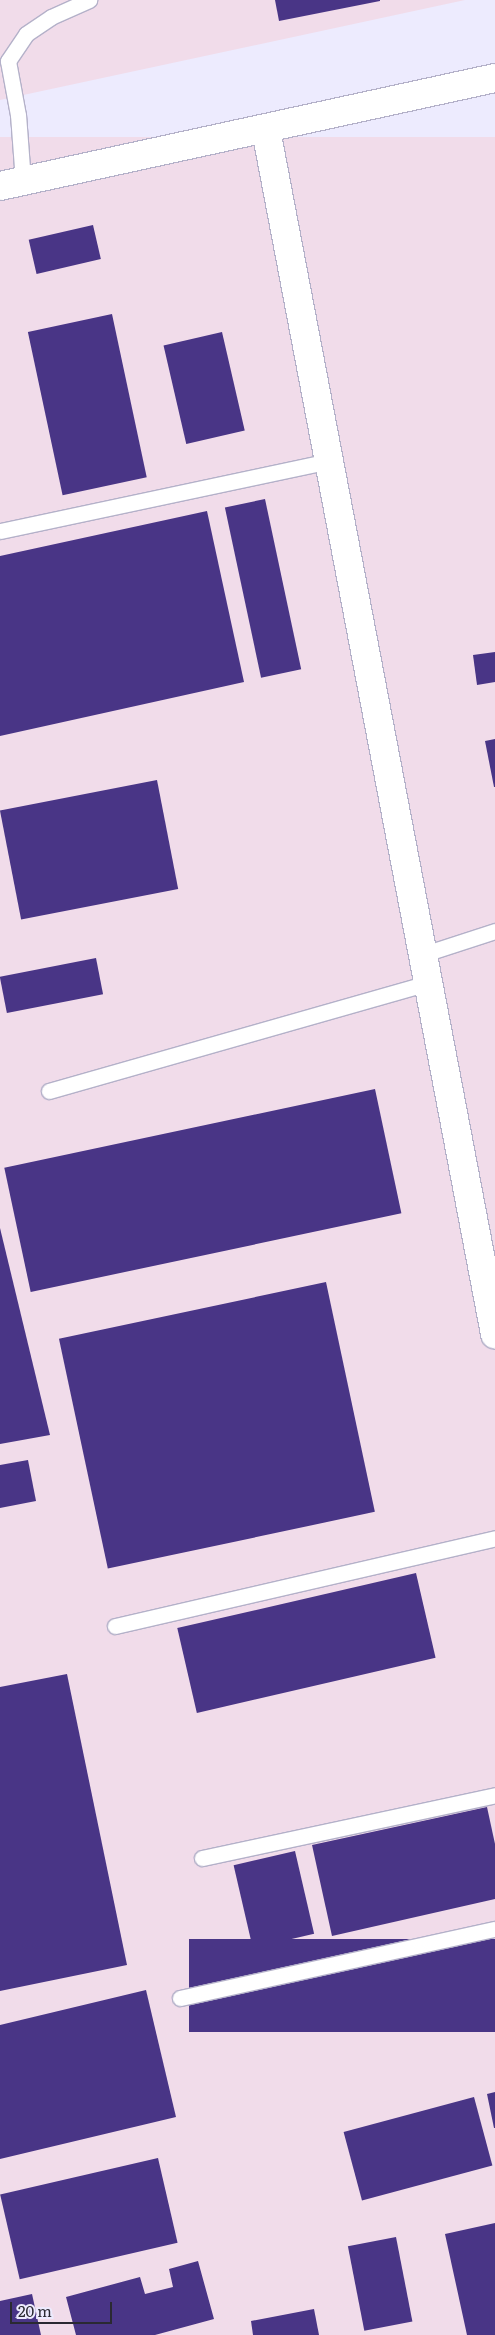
<!DOCTYPE html>
<html>
<head>
<meta charset="utf-8">
<style>
  body { margin:0 }
  #map { position:relative; width:495px; height:2335px; overflow:hidden; background:#edebfe; font-family:Literata,serif }
  div>[style] { position:absolute }
  [style*='--x'] { left:calc(var(--x)*1px); top:calc(var(--y)*1px); width:calc(var(--w)*1px); rotate:calc(var(--a)*1deg) }
  .industrial>* { inset:0; background:#f1dcea; transform-origin:0 0 }
  .building>* { inset:0; background:#493586; transform-origin:0 0 }
  .roads { filter:drop-shadow(1px 0 #b4b1c9) drop-shadow(-1px 0 #b4b1c9) drop-shadow(0 1px #b4b1c9) drop-shadow(0 -1px #b4b1c9) }
  .lane>* { height:15px; margin:-7.5px; padding:0 7.5px; transform-origin:7.5px; border-radius:7.5px; background:#fff }
  .street>* { height:28px; margin:-14px; padding:0 14px; transform-origin:14px; border-radius:14px; background:#fff }
  .secondary>* { height:28px; margin:-14px; padding:0 14px; transform-origin:14px; border-radius:14px; background:#fff }
  span { translate:-50% -50%; white-space:nowrap; text-align:center; line-height:1.15; -webkit-text-stroke:5px #edebfe; paint-order:stroke }
  .scale { position:absolute; left:10px; top:2302px; width:102px; height:22px; box-sizing:border-box; border:2px solid #2a2932; border-top:0; padding-left:6px; font-size:15px; line-height:18px; white-space:nowrap; color:#2a2932; -webkit-text-stroke:4px #edebfe; paint-order:stroke }
</style>
</head>
<body>
<div id="map">
  <div class="industrial">
    <i style="clip-path:polygon(0 0,465px 0,0 100px)"></i>
    <i style="left:495px;top:137px;width:2198px;height:506px;rotate:90deg"></i>
  </div>
  <div class="building">
    <i style="clip-path:polygon(275px 0,380px 0,380px 1px,279px 21px)"></i>
    <i style="left:93px;top:225px;width:35px;height:66px;rotate:77deg"></i>
    <i style="left:112px;top:314px;width:167px;height:86px;rotate:78deg"></i>
    <i style="left:222px;top:332px;width:101px;height:60px;rotate:77deg"></i>
    <i style="left:265px;top:499px;width:174px;height:41px;rotate:78deg"></i>
    <i style="clip-path:polygon(207px 511px,244px 682px,0 736px,0 556px)"></i>
    <i style="clip-path:polygon(495px 652px,495px 682px,477px 685px,473px 655px)"></i>
    <i style="clip-path:polygon(495px 739px,495px 787px,494px 787px,485px 741px)"></i>
    <i style="left:157px;top:780px;width:111px;height:160px;rotate:79deg"></i>
    <i style="left:96px;top:958px;width:37px;height:98px;rotate:79deg"></i>
    <i style="left:375px;top:1089px;width:127px;height:379px;rotate:78deg"></i>
    <i style="clip-path:polygon(0 1228px,50px 1435px,0 1444px)"></i>
    <i style="left:326px;top:1282px;width:235px;height:273px;rotate:78deg"></i>
    <i style="clip-path:polygon(28px 1460px,36px 1501px,0 1508px,0 1465px)"></i>
    <i style="left:416px;top:1573px;width:87px;height:245px;rotate:77deg"></i>
    <i style="clip-path:polygon(67px 1674px,127px 1965px,0 1991px,0 1687px)"></i>
    <i style="clip-path:polygon(487px 1807px,495px 1844px,495px 1899px,332px 1936px,312px 1845px)"></i>
    <i style="left:295px;top:1851px;width:85px;height:63px;rotate:77deg"></i>
    <i style="left:495px;top:1939px;width:93px;height:306px;rotate:90deg"></i>
    <i style="clip-path:polygon(146px 1990px,176px 2117px,0 2159px,0 2025px)"></i>
    <i style="clip-path:polygon(495px 2092px,495px 2128px,494px 2128px,487px 2094px)"></i>
    <i style="left:474px;top:2097px;width:71px;height:135px;rotate:75deg"></i>
    <i style="left:158px;top:2158px;width:87px;height:162px;rotate:77deg"></i>
    <i style="clip-path:polygon(495px 2223px,495px 2335px,467px 2335px,445px 2234px)"></i>
    <i style="left:396px;top:2237px;width:86px;height:49px;rotate:79deg"></i>
    <i style="clip-path:polygon(198px 2261px,214px 2319px,155px 2335px,76px 2335px,66px 2297px,140px 2277px,145px 2294px,173px 2287px,169px 2269px)"></i>
    <i style="clip-path:polygon(32px 2294px,41px 2335px,0 2335px,0 2301px)"></i>
    <i style="clip-path:polygon(314px 2309px,319px 2335px,253px 2335px,251px 2321px)"></i>
  </div>
  <div class="roads">
    <div class="lane">
      <i style="--x:23;--y:181;--w:66;--a:-94.3"></i>
      <i style="--x:18;--y:115;--w:55;--a:-100.5"></i>
      <i style="--x:8;--y:61;--w:32;--a:-56"></i>
      <i style="--x:26;--y:34;--w:30;--a:-34"></i>
      <i style="--x:51;--y:17;--w:42;--a:-24.1"></i>
      <i style="--x:0;--y:531;--w:335;--a:-12"></i>
      <i style="--x:421;--y:955;--w:78;--a:-18"></i>
      <i style="--x:49;--y:1091;--w:393;--a:-15.9"></i>
      <i style="--x:115;--y:1626;--w:390;--a:-13"></i>
      <i style="--x:202;--y:1858;--w:300;--a:-12.1"></i>
      <i style="--x:180;--y:1998;--w:322;--a:-12.4"></i>
    </div>
    <div class="street">
      <i style="--x:266;--y:130;--w:1226;--a:79.23"></i>
    </div>
    <div class="secondary">
      <i style="--x:0;--y:186;--w:507;--a:-12.31"></i>
    </div>
  </div>
  <div class="scale">20 m</div>
</div>
</body>
</html>
